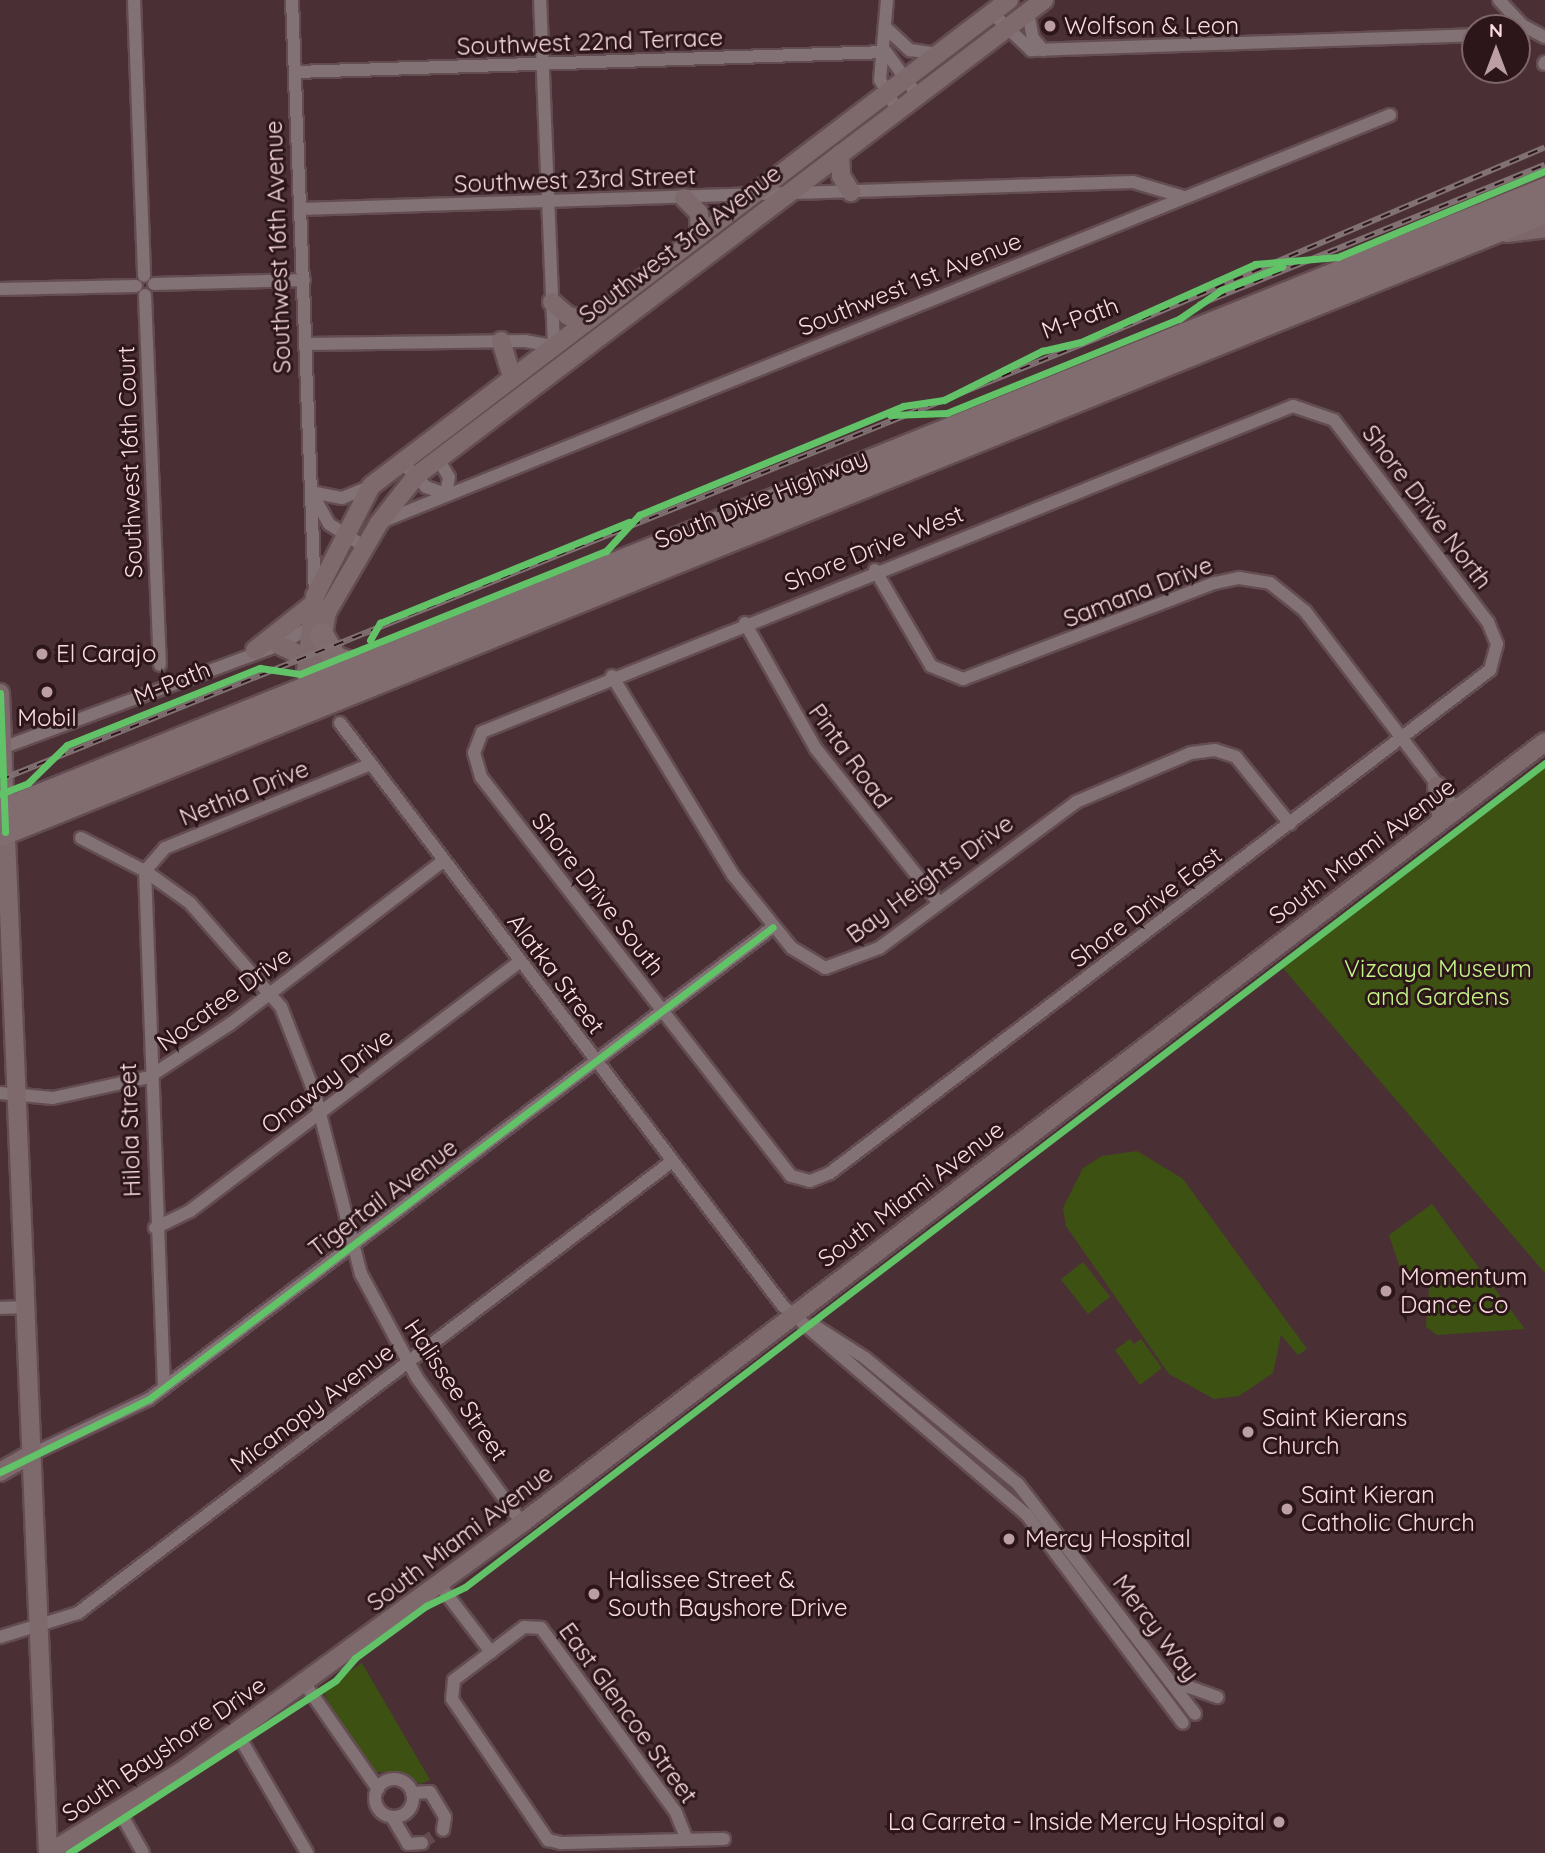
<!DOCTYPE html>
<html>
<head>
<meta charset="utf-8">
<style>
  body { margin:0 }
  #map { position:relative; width:1545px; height:1853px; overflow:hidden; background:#4a3035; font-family:Quicksand,sans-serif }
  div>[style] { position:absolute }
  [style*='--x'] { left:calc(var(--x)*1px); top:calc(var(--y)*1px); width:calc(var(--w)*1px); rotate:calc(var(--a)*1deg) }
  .green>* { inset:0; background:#3d5212; transform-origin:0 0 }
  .street-tunnel>* { height:12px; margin-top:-6px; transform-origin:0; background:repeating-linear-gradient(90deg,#644a4e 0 12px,transparent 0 18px) }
  .roads { filter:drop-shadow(2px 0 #644d52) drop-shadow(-2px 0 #644d52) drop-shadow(0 2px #644d52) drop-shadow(0 -2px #644d52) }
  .street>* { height:12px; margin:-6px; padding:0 6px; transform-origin:6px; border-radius:6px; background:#827175 }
  .street>.ring { margin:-6px; padding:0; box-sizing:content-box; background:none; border:12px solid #827175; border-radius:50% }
  .secondary>* { height:18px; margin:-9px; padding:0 9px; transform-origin:9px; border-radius:9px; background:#7e696c }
  .primary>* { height:19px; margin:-9.5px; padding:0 9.5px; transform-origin:9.5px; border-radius:9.5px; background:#7e676b }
  .highway>* { height:23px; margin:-11.5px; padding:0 11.5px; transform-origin:11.5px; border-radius:11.5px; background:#816c70 }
  .rail>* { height:6px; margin-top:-3px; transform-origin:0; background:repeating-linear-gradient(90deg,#2c161a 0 10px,#817173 0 20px); box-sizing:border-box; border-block:2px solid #817173 }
  .cycleway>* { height:7px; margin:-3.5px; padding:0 3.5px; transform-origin:3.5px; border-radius:3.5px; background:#61c268 }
  .dots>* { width:19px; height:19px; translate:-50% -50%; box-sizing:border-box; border:4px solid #2c161a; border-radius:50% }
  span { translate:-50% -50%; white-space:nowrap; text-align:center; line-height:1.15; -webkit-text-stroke:6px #2c161a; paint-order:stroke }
  .poi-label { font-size:24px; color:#fadbdf }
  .left { translate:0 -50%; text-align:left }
  .right { translate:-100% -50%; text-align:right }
  .street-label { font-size:24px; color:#fadbdf }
  .park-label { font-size:24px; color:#c5f587 }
  .north { position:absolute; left:1461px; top:14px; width:70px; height:70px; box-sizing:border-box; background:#2c161a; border:2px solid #7e6569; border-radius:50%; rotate:0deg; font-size:19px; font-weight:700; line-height:28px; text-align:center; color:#fadbdf }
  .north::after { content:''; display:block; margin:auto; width:24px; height:32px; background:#bc9fa4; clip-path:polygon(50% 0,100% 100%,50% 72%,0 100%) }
</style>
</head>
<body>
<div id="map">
  <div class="green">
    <i style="clip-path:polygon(1545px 767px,1545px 1273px,1282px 967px)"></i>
    <i style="clip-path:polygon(1137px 1151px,1183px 1179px,1307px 1349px,1298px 1355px,1281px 1335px,1273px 1373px,1239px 1396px,1214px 1399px,1169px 1374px,1066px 1226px,1063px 1208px,1083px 1168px,1102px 1156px)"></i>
    <i style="clip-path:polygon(1432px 1204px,1470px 1256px,1525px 1329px,1437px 1335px,1426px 1327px,1430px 1274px,1402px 1273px,1389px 1235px)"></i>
    <i style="left:1083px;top:1262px;width:44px;height:28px;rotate:52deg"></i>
    <i style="clip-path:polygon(1130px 1339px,1134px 1344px,1141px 1339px,1162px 1368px,1140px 1385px,1115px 1350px)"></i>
    <i style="clip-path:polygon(362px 1663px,430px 1780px,420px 1784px,402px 1772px,373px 1772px,326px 1698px,323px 1689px)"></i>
  </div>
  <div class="street-tunnel">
    <i style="--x:422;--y:1843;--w:25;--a:-32"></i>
  </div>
  <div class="roads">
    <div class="street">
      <i style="--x:134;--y:0;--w:276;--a:87.9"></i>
      <i style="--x:292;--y:0;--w:595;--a:87.79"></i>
      <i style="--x:887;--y:0;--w:80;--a:95"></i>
      <i style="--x:880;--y:80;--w:36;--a:60"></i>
      <i style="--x:1499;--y:0;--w:34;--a:47"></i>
      <i style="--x:1522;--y:25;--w:26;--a:28"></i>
      <i style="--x:992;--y:13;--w:54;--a:43.5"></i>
      <i style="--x:1031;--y:50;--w:444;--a:-1.9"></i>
      <i style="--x:1028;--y:13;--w:25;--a:79"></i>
      <i style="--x:1033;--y:38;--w:16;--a:50"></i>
      <i style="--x:886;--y:28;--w:33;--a:43"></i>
      <i style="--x:910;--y:50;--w:28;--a:8"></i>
      <i style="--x:886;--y:52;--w:54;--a:54"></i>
      <i style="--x:1544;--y:64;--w:2;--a:-63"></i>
      <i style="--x:296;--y:72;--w:590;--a:-1.94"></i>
      <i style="--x:301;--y:209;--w:832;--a:-1.86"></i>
      <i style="--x:1133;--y:182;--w:53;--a:16.4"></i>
      <i style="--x:154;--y:284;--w:150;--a:-1.5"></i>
      <i style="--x:0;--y:289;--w:136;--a:-1.3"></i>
      <i style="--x:145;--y:295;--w:370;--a:87.7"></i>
      <i style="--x:307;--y:344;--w:218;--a:-0.8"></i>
      <i style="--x:525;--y:341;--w:29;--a:10"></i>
      <i style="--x:554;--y:346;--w:346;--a:-92.3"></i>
      <i style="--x:1293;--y:406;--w:43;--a:18.9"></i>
      <i style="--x:1334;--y:420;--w:254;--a:52.7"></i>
      <i style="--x:1488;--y:622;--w:24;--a:68"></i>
      <i style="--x:1497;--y:644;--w:27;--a:105"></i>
      <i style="--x:1490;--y:670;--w:830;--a:142.69"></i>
      <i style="--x:830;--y:1173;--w:22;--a:158"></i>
      <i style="--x:810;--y:1181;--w:20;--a:-165"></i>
      <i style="--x:791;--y:1176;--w:505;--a:-127.85"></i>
      <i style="--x:481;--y:777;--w:25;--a:-106"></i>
      <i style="--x:474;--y:753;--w:22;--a:-69"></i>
      <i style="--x:482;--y:732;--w:874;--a:-21.9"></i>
      <i style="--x:438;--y:459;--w:21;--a:59"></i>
      <i style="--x:449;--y:477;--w:17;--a:100"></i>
      <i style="--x:400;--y:460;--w:37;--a:46"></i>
      <i style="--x:426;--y:487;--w:21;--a:19"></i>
      <i style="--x:311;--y:492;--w:32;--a:11"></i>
      <i style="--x:342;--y:498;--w:31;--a:-22"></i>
      <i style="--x:313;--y:495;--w:33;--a:61"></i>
      <i style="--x:329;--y:524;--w:43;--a:32.6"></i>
      <i style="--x:381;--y:522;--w:1088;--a:-21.97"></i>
      <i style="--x:875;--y:570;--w:111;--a:59.7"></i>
      <i style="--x:931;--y:666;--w:35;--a:22"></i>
      <i style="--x:963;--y:679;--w:270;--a:-20.9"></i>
      <i style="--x:1215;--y:583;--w:25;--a:-12"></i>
      <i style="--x:1239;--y:578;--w:31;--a:9"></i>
      <i style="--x:1270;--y:583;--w:45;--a:38.7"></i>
      <i style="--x:1305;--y:611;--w:249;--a:52.7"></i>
      <i style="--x:745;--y:623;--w:145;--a:60.6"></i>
      <i style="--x:816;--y:749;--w:196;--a:51.4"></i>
      <i style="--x:612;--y:676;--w:233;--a:58.7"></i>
      <i style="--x:733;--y:875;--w:94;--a:51.1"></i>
      <i style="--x:792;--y:948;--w:39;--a:31"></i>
      <i style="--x:825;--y:968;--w:58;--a:-20.3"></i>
      <i style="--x:879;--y:948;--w:245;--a:-36.5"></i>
      <i style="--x:1076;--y:802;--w:125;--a:-23.1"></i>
      <i style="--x:1191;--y:753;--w:24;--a:-7"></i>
      <i style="--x:1215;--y:750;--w:22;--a:18"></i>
      <i style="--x:1236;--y:757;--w:86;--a:51.1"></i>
      <i style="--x:340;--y:723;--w:732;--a:52.77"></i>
      <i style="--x:783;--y:1306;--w:320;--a:40.6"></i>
      <i style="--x:1026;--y:1514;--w:261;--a:53.1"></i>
      <i style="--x:2;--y:748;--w:296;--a:-20.4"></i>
      <i style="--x:279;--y:645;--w:43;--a:-29.6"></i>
      <i style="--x:81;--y:838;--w:72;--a:27.3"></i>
      <i style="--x:145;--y:871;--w:55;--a:35.4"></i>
      <i style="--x:190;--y:903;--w:138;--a:48.8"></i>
      <i style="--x:281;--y:1007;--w:93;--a:68.7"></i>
      <i style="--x:315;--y:1094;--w:186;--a:75.7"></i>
      <i style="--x:361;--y:1274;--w:118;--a:61.7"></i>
      <i style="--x:417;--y:1378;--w:179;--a:54.1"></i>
      <i style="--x:0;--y:1093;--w:53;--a:5.4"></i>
      <i style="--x:53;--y:1098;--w:98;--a:-12.3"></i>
      <i style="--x:149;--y:1077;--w:97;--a:-33.2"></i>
      <i style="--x:230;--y:1024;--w:268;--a:-37.4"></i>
      <i style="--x:155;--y:1228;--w:39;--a:-26"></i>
      <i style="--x:190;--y:1211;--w:414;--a:-37.1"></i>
      <i style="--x:0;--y:1308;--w:23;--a:-2"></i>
      <i style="--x:815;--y:1326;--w:59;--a:32.6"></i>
      <i style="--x:865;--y:1358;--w:198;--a:39.5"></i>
      <i style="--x:1018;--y:1484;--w:290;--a:52.4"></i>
      <i style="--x:164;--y:1388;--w:517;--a:-92.1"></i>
      <i style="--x:145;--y:871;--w:30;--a:-49"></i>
      <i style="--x:165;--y:848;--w:219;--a:-22.2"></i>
      <i style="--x:30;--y:1455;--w:132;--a:-25.2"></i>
      <i style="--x:149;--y:1399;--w:782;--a:-37.1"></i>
      <i style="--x:439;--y:1584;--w:86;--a:52.6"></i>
      <i style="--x:0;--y:1637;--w:82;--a:-17.1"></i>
      <i style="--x:78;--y:1613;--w:745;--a:-37.25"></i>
      <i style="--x:1175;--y:1682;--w:45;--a:19.7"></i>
      <i style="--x:305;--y:1684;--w:128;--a:55.2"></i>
      <i style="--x:237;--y:1733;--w:139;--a:59.7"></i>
      <i class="ring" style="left:375px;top:1779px;width:26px;height:26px"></i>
      <i style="--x:412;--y:1793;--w:18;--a:-3"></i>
      <i style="--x:430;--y:1792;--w:29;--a:59"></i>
      <i style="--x:445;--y:1817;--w:13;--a:99"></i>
      <i style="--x:120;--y:1812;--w:47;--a:60.7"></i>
      <i style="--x:392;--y:1817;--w:31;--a:59"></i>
      <i style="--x:408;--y:1844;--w:14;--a:-4"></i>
      <i style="--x:687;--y:1840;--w:31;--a:-112"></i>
      <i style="--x:675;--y:1811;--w:227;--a:-126.2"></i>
      <i style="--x:541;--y:1628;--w:17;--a:-177"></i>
      <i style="--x:524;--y:1627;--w:88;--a:142.9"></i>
      <i style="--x:454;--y:1680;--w:19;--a:96"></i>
      <i style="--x:452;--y:1699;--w:171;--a:55.8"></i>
      <i style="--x:548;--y:1840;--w:13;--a:13"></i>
      <i style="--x:561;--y:1843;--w:163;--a:-1.4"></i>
    </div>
    <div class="secondary">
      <i style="--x:840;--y:154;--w:22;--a:87"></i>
      <i style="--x:841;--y:176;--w:19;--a:58"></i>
      <i style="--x:684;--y:198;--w:21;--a:45"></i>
      <i style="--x:699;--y:213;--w:23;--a:88"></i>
      <i style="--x:552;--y:302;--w:21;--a:41"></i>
      <i style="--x:568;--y:316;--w:20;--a:11"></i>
      <i style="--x:501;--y:341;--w:39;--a:73"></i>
      <i style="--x:279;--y:645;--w:31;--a:25"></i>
      <i style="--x:255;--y:650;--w:74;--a:-38.4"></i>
      <i style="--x:323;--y:691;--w:27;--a:-100"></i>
      <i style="--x:318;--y:664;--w:53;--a:-80.2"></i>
      <i style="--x:327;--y:612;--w:103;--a:-59.7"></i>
      <i style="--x:379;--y:523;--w:60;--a:-51.8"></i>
      <i style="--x:416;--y:476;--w:788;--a:-37.16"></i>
      <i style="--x:0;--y:693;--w:1161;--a:87.63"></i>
      <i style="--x:310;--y:698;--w:27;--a:-98"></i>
      <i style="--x:306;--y:671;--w:76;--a:-83.2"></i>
      <i style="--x:315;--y:596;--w:123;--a:-63"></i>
      <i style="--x:371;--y:486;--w:802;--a:-37.3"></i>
      <i style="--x:1437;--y:786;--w:35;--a:82"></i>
      <i style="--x:0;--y:1472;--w:34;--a:-30"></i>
      <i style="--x:49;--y:1853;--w:156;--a:-31.7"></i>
      <i style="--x:182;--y:1771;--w:421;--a:-36.1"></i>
      <i style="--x:522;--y:1523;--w:1287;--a:-37.36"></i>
    </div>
    <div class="primary">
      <i style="--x:1506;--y:232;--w:39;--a:-7"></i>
    </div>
    <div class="highway">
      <i style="--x:321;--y:634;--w:28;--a:60"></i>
      <i style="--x:335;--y:658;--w:27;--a:17"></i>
      <i style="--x:0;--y:811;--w:1666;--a:-21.93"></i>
      <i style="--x:0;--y:834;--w:1666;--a:-21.96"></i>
    </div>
  </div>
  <div class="rail">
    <i style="--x:1198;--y:305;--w:374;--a:-22"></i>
    <i style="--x:0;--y:780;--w:1191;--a:-21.94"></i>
    <i style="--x:1105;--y:335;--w:478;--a:-23.1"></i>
  </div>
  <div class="cycleway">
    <i style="--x:890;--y:415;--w:57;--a:-2"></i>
    <i style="--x:947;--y:413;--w:250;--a:-22.1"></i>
    <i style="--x:1179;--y:319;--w:51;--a:-34.6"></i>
    <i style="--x:1221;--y:290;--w:66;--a:-21.2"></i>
    <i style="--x:370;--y:640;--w:20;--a:-60"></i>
    <i style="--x:380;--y:623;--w:269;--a:-22.1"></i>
    <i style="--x:0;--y:693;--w:139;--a:87.9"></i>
    <i style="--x:0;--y:794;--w:30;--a:-21"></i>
    <i style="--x:28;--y:783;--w:54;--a:-44.3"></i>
    <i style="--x:67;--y:745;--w:208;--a:-21.8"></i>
    <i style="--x:260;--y:668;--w:40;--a:8.5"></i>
    <i style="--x:300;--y:674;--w:330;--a:-21.9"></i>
    <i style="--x:606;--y:551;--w:49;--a:-47.5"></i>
    <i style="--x:639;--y:515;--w:286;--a:-22.4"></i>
    <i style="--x:903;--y:406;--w:41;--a:-8.3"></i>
    <i style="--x:944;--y:400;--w:110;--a:-26.6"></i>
    <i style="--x:1042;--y:351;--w:40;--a:-13"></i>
    <i style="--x:1081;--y:342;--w:191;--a:-24.1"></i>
    <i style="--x:1255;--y:264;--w:83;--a:-4.8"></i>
    <i style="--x:1338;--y:257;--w:224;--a:-22.6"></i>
    <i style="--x:0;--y:1472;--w:166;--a:-26.1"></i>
    <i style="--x:149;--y:1399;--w:782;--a:-37.1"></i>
    <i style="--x:69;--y:1853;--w:318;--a:-32.9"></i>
    <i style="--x:336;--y:1680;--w:29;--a:-49"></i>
    <i style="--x:355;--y:1658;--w:88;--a:-36.2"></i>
    <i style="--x:426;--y:1606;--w:43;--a:-26"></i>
    <i style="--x:465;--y:1587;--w:1358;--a:-37.34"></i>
  </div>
  <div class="dots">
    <i style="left:1050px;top:26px;background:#bc9fa4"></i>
    <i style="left:42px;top:654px;background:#bc9fa4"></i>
    <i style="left:47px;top:692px;background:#bc9fa4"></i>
    <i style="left:1386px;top:1291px;background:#bc9fa4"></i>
    <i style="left:1248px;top:1432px;background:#bc9fa4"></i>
    <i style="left:1287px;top:1509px;background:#bc9fa4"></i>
    <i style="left:1009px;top:1539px;background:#bc9fa4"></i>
    <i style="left:594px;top:1594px;background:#bc9fa4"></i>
    <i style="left:1279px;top:1822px;background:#bc9fa4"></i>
  </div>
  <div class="poi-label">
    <span class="left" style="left:1064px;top:26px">Wolfson &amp; Leon</span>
    <span class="left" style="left:56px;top:654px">El Carajo</span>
    <span style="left:47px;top:718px">Mobil</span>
    <span class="left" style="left:1400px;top:1291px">Momentum<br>Dance Co</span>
    <span class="left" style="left:1262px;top:1432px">Saint Kierans<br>Church</span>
    <span class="left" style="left:1301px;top:1509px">Saint Kieran<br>Catholic Church</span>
    <span class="left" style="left:1025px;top:1539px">Mercy Hospital</span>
    <span class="left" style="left:608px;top:1594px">Halissee Street &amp;<br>South Bayshore Drive</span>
    <span class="right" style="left:1265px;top:1822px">La Carreta - Inside Mercy Hospital</span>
  </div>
  <div class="street-label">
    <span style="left:590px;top:42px;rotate:-2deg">Southwest 22nd Terrace</span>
    <span style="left:575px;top:180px;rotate:-2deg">Southwest 23rd Street</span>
    <span style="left:680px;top:244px;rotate:-37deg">Southwest 3rd Avenue</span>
    <span style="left:278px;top:247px;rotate:-92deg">Southwest 16th Avenue</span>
    <span style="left:910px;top:284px;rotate:-22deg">Southwest 1st Avenue</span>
    <span style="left:1080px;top:318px;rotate:-20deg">M-Path</span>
    <span style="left:130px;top:462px;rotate:-92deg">Southwest 16th Court</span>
    <span style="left:761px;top:499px;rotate:-22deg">South Dixie Highway</span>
    <span style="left:1427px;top:507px;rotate:53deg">Shore Drive North</span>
    <span style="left:874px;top:548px;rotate:-22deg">Shore Drive West</span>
    <span style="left:1138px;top:592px;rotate:-21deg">Samana Drive</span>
    <span style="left:172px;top:683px;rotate:-22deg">M-Path</span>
    <span style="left:850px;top:756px;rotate:54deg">Pinta Road</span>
    <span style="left:244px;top:793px;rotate:-22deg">Nethia Drive</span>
    <span style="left:1362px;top:851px;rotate:-37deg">South Miami Avenue</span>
    <span style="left:930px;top:879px;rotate:-36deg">Bay Heights Drive</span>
    <span style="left:598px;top:894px;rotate:52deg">Shore Drive South</span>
    <span style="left:1146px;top:907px;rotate:-37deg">Shore Drive East</span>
    <span style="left:556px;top:974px;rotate:53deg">Alatka Street</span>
    <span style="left:224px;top:999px;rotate:-36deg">Nocatee Drive</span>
    <span style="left:327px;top:1081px;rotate:-37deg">Onaway Drive</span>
    <span style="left:130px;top:1130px;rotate:-92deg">Hilola Street</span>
    <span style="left:911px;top:1194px;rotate:-37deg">South Miami Avenue</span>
    <span style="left:383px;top:1198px;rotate:-37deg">Tigertail Avenue</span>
    <span style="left:456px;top:1390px;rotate:56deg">Halissee Street</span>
    <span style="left:312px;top:1408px;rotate:-37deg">Micanopy Avenue</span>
    <span style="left:460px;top:1538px;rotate:-37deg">South Miami Avenue</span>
    <span style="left:1156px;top:1628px;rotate:53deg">Mercy Way</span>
    <span style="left:628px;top:1713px;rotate:54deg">East Glencoe Street</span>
    <span style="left:164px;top:1749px;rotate:-34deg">South Bayshore Drive</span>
  </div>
  <div class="park-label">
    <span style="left:1438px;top:983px">Vizcaya Museum<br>and Gardens</span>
  </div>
  <div class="north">N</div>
</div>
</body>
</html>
